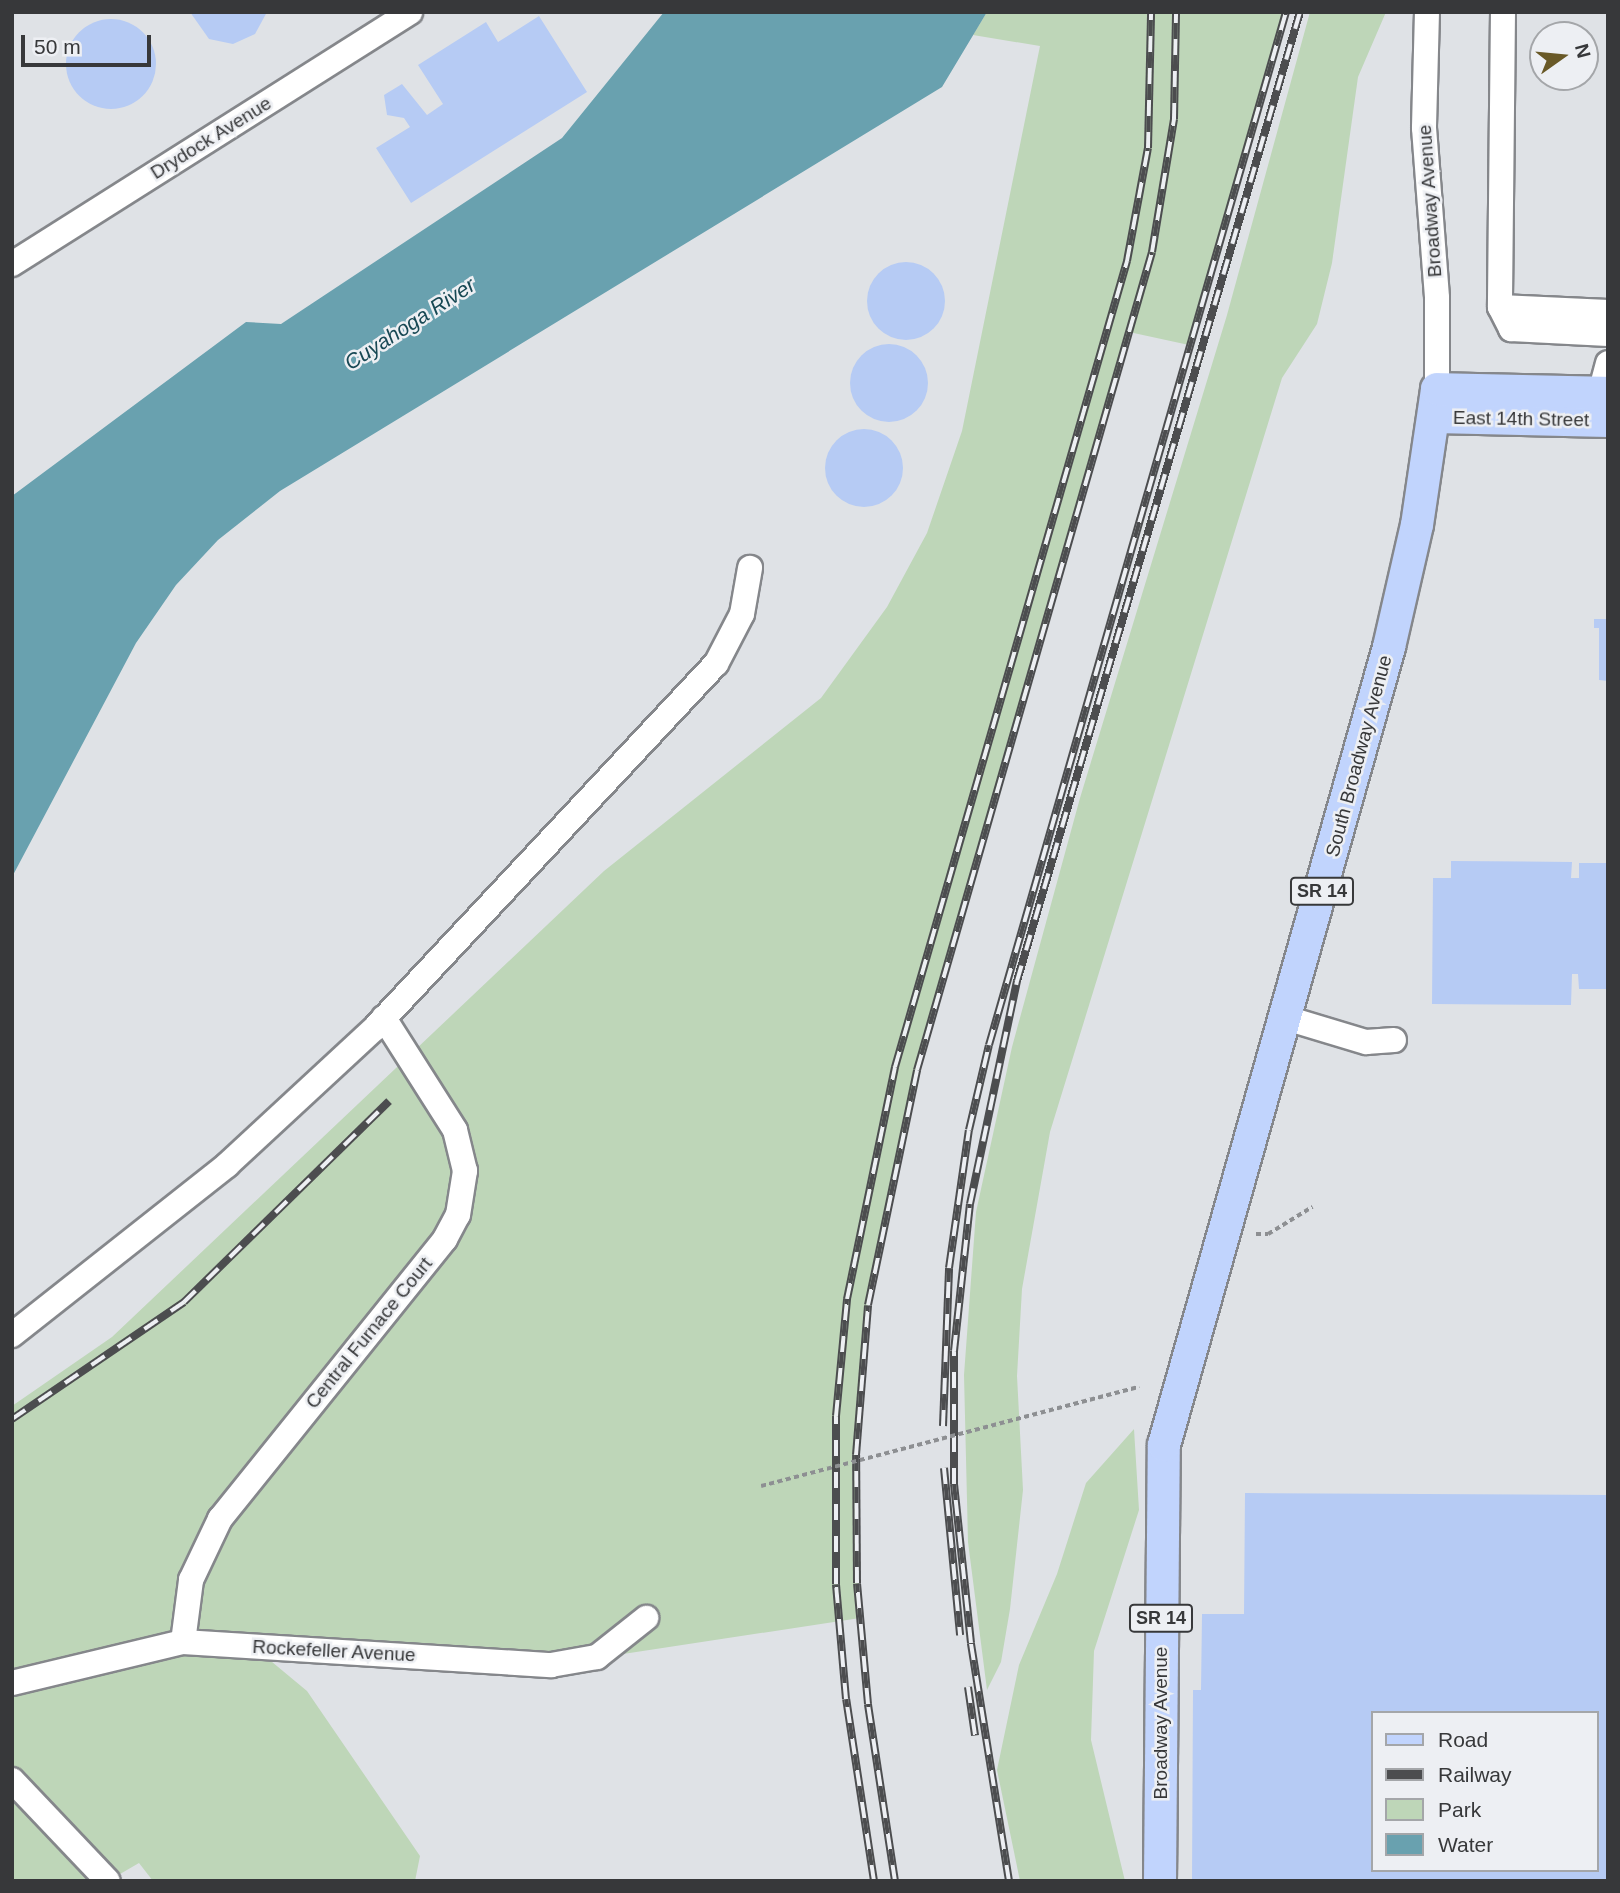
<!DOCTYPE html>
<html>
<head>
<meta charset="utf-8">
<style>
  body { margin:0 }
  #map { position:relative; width:1620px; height:1893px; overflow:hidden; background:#dfe2e6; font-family:Arial,sans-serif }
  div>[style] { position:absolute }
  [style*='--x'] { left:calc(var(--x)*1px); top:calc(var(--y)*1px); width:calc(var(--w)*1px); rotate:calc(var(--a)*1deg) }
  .green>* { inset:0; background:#bed6b8 }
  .water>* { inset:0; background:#69a1af }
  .building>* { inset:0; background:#b6cbf4 }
  .round { border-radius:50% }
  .path>* { height:3.5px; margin-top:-1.75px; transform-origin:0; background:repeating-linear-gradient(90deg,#8d8f92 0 5px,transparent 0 8.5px) }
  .roads { filter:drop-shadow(2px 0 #85878b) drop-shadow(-2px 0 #85878b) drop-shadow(0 2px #85878b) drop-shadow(0 -2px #85878b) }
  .minor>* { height:24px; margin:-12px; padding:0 12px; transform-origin:12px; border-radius:12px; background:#fff }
  .major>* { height:32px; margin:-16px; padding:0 16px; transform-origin:16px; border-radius:16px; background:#c1d4fd }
  .rail>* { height:8px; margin-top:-4px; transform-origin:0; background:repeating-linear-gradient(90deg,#edeff3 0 16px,#4c4d4f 0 32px); box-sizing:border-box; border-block:2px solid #4c4d4f }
  .path-bridge>* { height:3.5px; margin-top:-1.75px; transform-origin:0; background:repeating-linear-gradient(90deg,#8d8f92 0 5px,transparent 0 8.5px) }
  span { translate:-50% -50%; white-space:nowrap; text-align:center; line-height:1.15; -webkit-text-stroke:5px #edeff3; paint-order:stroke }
  .shield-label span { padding:2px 5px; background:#edeff3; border:2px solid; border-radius:5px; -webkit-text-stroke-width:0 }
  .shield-label { font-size:18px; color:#37383a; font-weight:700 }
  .street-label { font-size:19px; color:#37383a }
  .water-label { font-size:21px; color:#174854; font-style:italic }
  .frame { position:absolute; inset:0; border:14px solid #37383a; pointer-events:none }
  .legend { position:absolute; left:1371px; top:1711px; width:228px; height:161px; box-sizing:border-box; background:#edeff3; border:2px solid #a4a6a9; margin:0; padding:9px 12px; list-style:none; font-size:21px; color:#37383a }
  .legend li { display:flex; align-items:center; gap:14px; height:35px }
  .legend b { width:35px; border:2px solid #a4a6a9 }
  .north { position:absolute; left:1529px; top:21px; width:70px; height:70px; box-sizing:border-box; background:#edeff3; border:2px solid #a4a6a9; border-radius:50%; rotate:75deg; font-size:19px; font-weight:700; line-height:28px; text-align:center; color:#37383a }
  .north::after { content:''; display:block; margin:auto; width:24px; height:32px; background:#695927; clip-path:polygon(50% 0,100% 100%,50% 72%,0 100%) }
  .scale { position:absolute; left:21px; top:35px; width:130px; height:32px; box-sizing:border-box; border:4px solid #37383a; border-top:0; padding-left:9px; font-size:21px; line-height:24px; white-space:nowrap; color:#37383a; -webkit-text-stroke:5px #edeff3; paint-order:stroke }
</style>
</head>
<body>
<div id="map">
  <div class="green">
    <i style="clip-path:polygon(987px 12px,1286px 12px,1189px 345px,1129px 332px,917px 1070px,868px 1305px,856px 1455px,860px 1618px,551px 1665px,254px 1647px,307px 1691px,420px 1856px,415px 1881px,153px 1881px,139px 1863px,108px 1881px,12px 1881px,12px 1406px,112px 1337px,604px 871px,821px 698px,887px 607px,927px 533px,962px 431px,1040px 46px,973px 35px)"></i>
    <i style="clip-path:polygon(1310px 12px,1386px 12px,1358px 77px,1332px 263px,1317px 324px,1282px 378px,1050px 1132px,1022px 1289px,1017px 1376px,1023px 1490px,1010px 1609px,1001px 1662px,987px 1690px,968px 1542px,964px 1375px,976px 1212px,1012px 1047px,1080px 798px,1227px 315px)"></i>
    <i style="clip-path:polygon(1134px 1429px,1139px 1510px,1094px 1651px,1091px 1740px,1125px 1881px,1020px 1881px,997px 1770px,1019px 1665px,1057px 1574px,1086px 1483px)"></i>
  </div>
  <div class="water">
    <i style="clip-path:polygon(664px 12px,987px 12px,942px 87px,280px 491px,218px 540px,176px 585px,136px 643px,12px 877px,12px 496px,246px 322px,281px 324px,562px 138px)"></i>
  </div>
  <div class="building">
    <i style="clip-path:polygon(190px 12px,267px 12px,255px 34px,233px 44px,209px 39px)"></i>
    <i style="clip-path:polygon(539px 16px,587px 92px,411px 203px,376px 148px,410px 127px,404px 118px,387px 115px,384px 95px,402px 84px,427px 115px,443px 104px,418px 65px,486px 22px,498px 42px)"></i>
    <i class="round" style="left:66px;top:19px;width:90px;height:90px"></i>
    <i class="round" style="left:867px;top:262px;width:78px;height:78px"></i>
    <i class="round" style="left:850px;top:344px;width:78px;height:78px"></i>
    <i class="round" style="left:825px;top:429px;width:78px;height:78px"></i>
    <i style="clip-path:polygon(1594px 619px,1608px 619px,1608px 681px,1599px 680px,1599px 628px,1594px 628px)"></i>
    <i style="clip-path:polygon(1451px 861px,1572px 862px,1571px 878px,1579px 878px,1579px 863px,1608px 863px,1608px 989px,1579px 989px,1578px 974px,1572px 974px,1571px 1005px,1432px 1004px,1433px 878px,1451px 878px)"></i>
    <i style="clip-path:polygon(evenodd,1245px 1493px,1608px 1495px,1608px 1881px,1192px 1881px,1193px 1690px,1201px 1690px,1202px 1614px,1244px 1614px,1245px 1493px,1373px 1713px,1597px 1713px,1597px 1870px,1373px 1870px,1373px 1713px)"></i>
  </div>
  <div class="path">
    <i style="--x:1256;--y:1234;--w:12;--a:0"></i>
    <i style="--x:1268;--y:1234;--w:52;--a:-31.5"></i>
  </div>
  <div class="roads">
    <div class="minor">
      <i style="--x:1427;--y:12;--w:116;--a:91.5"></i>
      <i style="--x:1424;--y:128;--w:170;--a:85.6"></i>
      <i style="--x:1437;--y:298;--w:91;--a:90"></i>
      <i style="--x:1503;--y:12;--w:295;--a:90.6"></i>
      <i style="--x:1500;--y:307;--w:25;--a:63"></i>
      <i style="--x:1511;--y:329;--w:97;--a:3"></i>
      <i style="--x:12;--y:264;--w:471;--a:-32.3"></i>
      <i style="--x:1500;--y:307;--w:108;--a:2.7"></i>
      <i style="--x:1600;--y:393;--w:31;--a:-75"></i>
      <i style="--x:1286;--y:1018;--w:84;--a:16.7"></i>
      <i style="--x:1366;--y:1042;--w:28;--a:-4"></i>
      <i style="--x:12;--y:1335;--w:274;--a:-38.3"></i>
      <i style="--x:227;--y:1165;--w:202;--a:-42.8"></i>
      <i style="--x:375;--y:1028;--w:499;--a:-46.9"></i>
      <i style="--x:716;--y:664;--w:56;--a:-62.5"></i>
      <i style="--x:742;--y:614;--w:47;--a:-80.1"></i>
      <i style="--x:183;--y:1642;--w:63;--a:-82.6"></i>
      <i style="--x:191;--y:1580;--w:68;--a:-64.6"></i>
      <i style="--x:220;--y:1519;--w:359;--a:-51.2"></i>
      <i style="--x:445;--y:1239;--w:27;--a:-62"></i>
      <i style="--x:458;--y:1215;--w:45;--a:-81"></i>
      <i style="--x:465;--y:1171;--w:42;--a:-103.7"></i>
      <i style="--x:455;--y:1130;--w:133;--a:-122.4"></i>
      <i style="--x:12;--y:1683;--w:176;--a:-13.5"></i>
      <i style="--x:183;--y:1642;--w:369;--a:3.6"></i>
      <i style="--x:551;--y:1665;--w:47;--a:-9.9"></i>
      <i style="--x:597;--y:1657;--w:63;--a:-38.5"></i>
      <i style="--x:12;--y:1780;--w:139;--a:46.5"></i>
    </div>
    <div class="major">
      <i style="--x:1435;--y:417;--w:173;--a:1.3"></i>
      <i style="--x:1160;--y:1881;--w:436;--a:-89.5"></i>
      <i style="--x:1164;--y:1445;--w:829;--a:-74.25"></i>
      <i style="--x:1389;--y:647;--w:125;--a:-77.1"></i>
      <i style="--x:1417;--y:525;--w:137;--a:-81.6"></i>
      <i style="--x:1437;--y:389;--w:171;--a:1.3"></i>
    </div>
  </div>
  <div class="rail">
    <i style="--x:12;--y:1419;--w:208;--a:-34.2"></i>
    <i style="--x:184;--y:1302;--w:287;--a:-44.4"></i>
    <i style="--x:943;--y:1426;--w:158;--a:-87.8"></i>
    <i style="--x:949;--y:1268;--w:139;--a:-81.8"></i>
    <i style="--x:969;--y:1130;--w:87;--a:-76.8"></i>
    <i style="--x:989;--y:1045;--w:1075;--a:-73.96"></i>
    <i style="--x:944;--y:1468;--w:168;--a:84.5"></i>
    <i style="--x:968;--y:1687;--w:49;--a:81.7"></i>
    <i style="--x:874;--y:1881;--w:184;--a:-98.7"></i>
    <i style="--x:846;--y:1699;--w:115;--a:-95"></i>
    <i style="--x:836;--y:1584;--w:168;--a:-90"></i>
    <i style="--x:836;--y:1416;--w:118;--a:-84.6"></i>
    <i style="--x:847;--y:1299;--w:237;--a:-78.3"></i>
    <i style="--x:895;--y:1067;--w:839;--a:-73.94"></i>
    <i style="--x:1127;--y:261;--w:115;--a:-79.5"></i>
    <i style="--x:1148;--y:148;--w:136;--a:-88.7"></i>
    <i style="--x:895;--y:1881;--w:179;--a:-98.7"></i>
    <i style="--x:868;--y:1704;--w:121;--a:-95.2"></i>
    <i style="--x:857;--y:1583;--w:128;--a:-90.4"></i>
    <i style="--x:856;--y:1455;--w:150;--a:-85.4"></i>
    <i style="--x:868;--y:1305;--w:240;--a:-78.2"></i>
    <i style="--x:917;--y:1070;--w:851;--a:-73.97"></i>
    <i style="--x:1152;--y:252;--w:135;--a:-80.6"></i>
    <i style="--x:1174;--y:119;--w:107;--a:-88.9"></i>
    <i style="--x:1009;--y:1881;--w:241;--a:-99.1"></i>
    <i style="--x:971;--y:1643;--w:160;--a:-96.1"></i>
    <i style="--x:954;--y:1484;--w:133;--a:-90"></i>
    <i style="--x:954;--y:1351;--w:148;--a:-83.8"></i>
    <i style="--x:970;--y:1204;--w:228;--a:-78.1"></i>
    <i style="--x:1017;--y:981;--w:1009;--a:-73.72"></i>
  </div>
  <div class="path-bridge">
    <i style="--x:761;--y:1486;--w:391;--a:-14.7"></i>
  </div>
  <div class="shield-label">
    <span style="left:1322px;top:891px">SR 14</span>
    <span style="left:1161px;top:1618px">SR 14</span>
  </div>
  <div class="street-label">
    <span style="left:211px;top:138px;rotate:-32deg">Drydock Avenue</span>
    <span style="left:1430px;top:201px;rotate:-94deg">Broadway Avenue</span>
    <span style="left:1521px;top:419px;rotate:1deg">East 14th Street</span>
    <span style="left:1359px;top:756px;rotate:-75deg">South Broadway Avenue</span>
    <span style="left:369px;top:1333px;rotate:-51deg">Central Furnace Court</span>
    <span style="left:334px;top:1651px;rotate:3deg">Rockefeller Avenue</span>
    <span style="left:1161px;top:1723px;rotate:-90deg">Broadway Avenue</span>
  </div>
  <div class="water-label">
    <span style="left:410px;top:324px;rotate:-33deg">Cuyahoga River</span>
  </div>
  <div class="frame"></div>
  <ul class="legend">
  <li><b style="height:9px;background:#c1d4fd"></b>Road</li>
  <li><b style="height:9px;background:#4c4d4f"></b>Railway</li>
  <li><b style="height:19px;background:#bed6b8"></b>Park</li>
  <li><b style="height:19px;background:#69a1af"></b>Water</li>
  </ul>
  <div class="north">N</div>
  <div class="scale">50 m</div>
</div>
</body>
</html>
